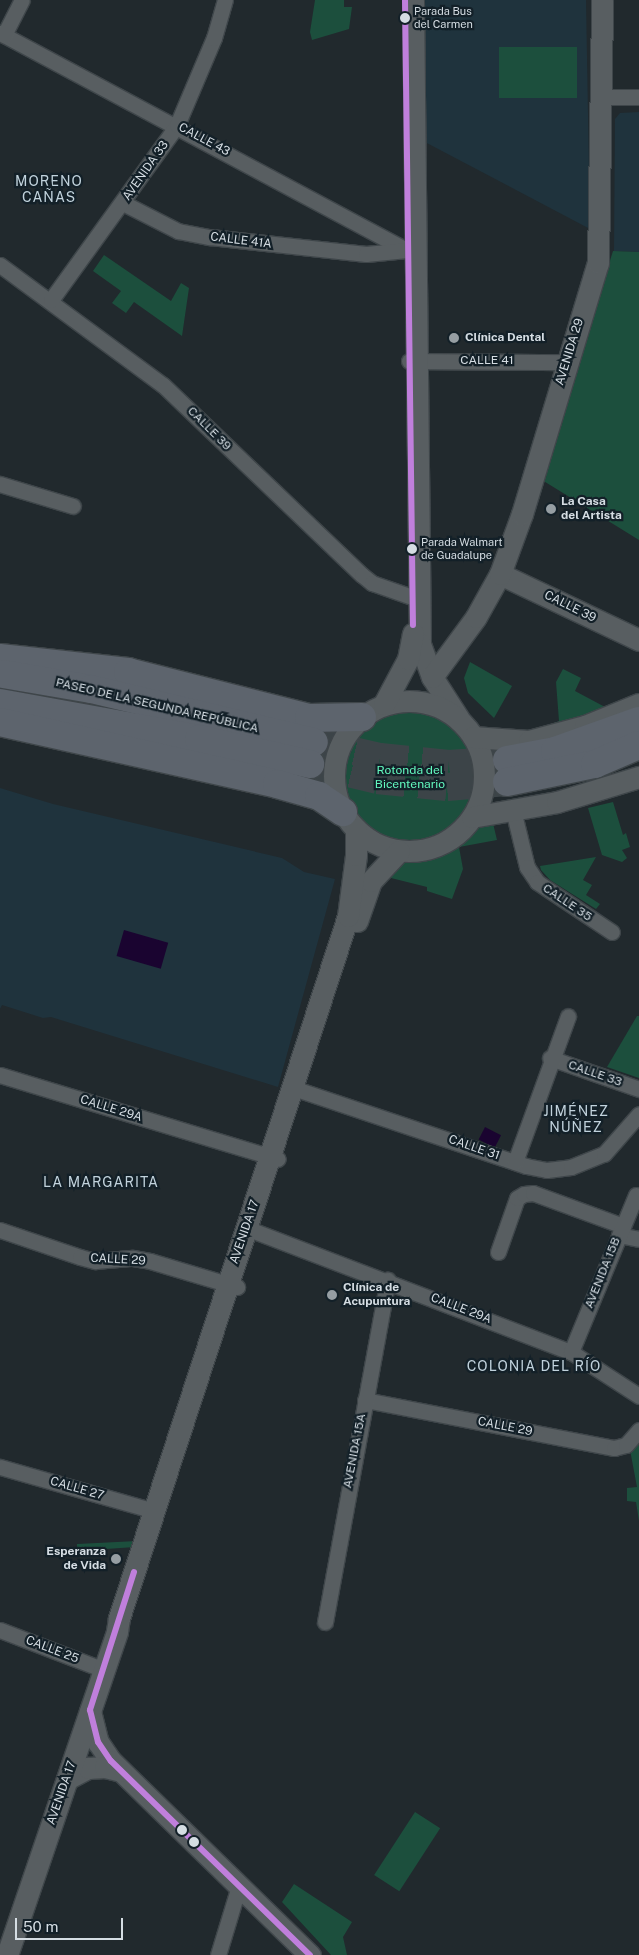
<!DOCTYPE html>
<html>
<head>
<meta charset="utf-8">
<style>
  body { margin:0 }
  #map { position:relative; width:639px; height:1955px; overflow:hidden; background:#21292d; font-family:"Public Sans",sans-serif }
  div>[style] { position:absolute }
  [style*='--x'] { left:calc(var(--x)*1px); top:calc(var(--y)*1px); width:calc(var(--w)*1px); rotate:calc(var(--a)*1deg) }
  .built>* { inset:0; background:#1f333d }
  .green>* { inset:0; background:#1c4f3d; transform-origin:0 0 }
  .round { border-radius:50% }
  .water>* { inset:0; background:#1a0430; transform-origin:0 0 }
  .highway-tunnel>* { height:28px; margin-top:-14px; transform-origin:0; background:repeating-linear-gradient(90deg,#3c4448 0 28px,transparent 0 42px) }
  .roads { filter:drop-shadow(1px 0 #3f464a) drop-shadow(-1px 0 #3f464a) drop-shadow(0 1px #3f464a) drop-shadow(0 -1px #3f464a) }
  .street>* { height:15px; margin:-7.5px; padding:0 7.5px; transform-origin:7.5px; border-radius:7.5px; background:#585e61 }
  .secondary>* { height:21px; margin:-10.5px; padding:0 10.5px; transform-origin:10.5px; border-radius:10.5px; background:#585e61 }
  .secondary>.ring { margin:-10.5px; padding:0; box-sizing:content-box; background:none; border:21px solid #585e61; border-radius:50% }
  .highway>* { height:28px; margin:-14px; padding:0 14px; transform-origin:14px; border-radius:14px; background:#5d646d }
  .bus-1>* { height:6px; margin:-3px; padding:0 3px; transform-origin:3px; border-radius:3px; background:#c07fdc }
  .dots>* { width:14px; height:14px; translate:-50% -50%; box-sizing:border-box; border:2px solid #132028; border-radius:50% }
  span { translate:-50% -50%; white-space:nowrap; text-align:center; line-height:1.15; -webkit-text-stroke:4.5px #132028; paint-order:stroke }
  .bus-label { font-size:11px; color:#d5dde3 }
  .left { translate:0 -50%; text-align:left }
  .street-label { font-size:12px; color:#d5dde3 }
  .poi-label { font-size:12px; color:#d5dde3; font-weight:700 }
  .right { translate:-100% -50%; text-align:right }
  .park-label { font-size:12px; color:#63f9bf }
  .neighbourhood-label { font-size:14px; color:#c1d2dc; letter-spacing:1px }
  .scale { position:absolute; left:15px; top:1918px; width:108px; height:22px; box-sizing:border-box; border:2px solid #d5dde3; border-top:0; padding-left:6px; font-size:15px; line-height:18px; white-space:nowrap; color:#d5dde3; -webkit-text-stroke:4px #132028; paint-order:stroke }
</style>
</head>
<body>
<div id="map">
  <div class="built">
    <i style="clip-path:polygon(425px 0,586px 0,590px 229px,423px 141px)"></i>
    <i style="clip-path:polygon(639px 112px,639px 252px,614px 251px,615px 119px,620px 113px)"></i>
    <i style="clip-path:polygon(0 788px,53px 804px,282px 858px,304px 872px,335px 879px,278px 1087px,51px 1017px,43px 1018px,2px 1005px,0 1009px)"></i>
  </div>
  <div class="green">
    <i style="clip-path:polygon(315px 0,344px 0,344px 7px,352px 7px,349px 29px,312px 40px,310px 32px)"></i>
    <i style="left:499px;top:47px;width:78px;height:51px"></i>
    <i style="clip-path:polygon(613px 251px,639px 252px,639px 540px,542px 480px)"></i>
    <i style="clip-path:polygon(104px 255px,171px 301px,181px 283px,189px 288px,182px 336px,134px 302px,126px 313px,112px 303px,121px 291px,93px 271px)"></i>
    <i style="clip-path:polygon(470px 662px,512px 686px,494px 718px,468px 693px,464px 678px)"></i>
    <i style="clip-path:polygon(563px 669px,581px 678px,575px 691px,605px 707px,553px 730px,551px 724px,559px 721px,556px 682px)"></i>
    <i class="round" style="left:343px;top:710px;width:134px;height:134px"></i>
    <i style="clip-path:polygon(613px 802px,623px 835px,626px 833px,630px 847px,622px 850px,627px 858px,622px 862px,602px 855px,588px 808px)"></i>
    <i style="clip-path:polygon(492px 819px,497px 840px,459px 847px,463px 869px,452px 899px,427px 891px,427px 887px,379px 875px,407px 853px,418px 856px,443px 851px,471px 822px)"></i>
    <i style="clip-path:polygon(596px 857px,583px 880px,592px 885px,586px 895px,600px 904px,596px 909px,550px 880px,541px 870px,540px 866px)"></i>
    <i style="clip-path:polygon(637px 1016px,639px 1016px,639px 1078px,607px 1067px)"></i>
    <i style="clip-path:polygon(639px 1441px,639px 1521px,636px 1502px,627px 1501px,627px 1488px,637px 1487px,630px 1450px)"></i>
    <i style="clip-path:polygon(137px 1541px,135px 1547px,77px 1551px,77px 1544px)"></i>
    <i style="left:415px;top:1812px;width:30px;height:75px;rotate:33deg"></i>
    <i style="clip-path:polygon(294px 1884px,352px 1922px,343px 1937px,347px 1955px,331px 1955px,282px 1902px)"></i>
  </div>
  <div class="water">
    <i style="left:124px;top:930px;width:46px;height:27px;rotate:16deg"></i>
    <i style="left:485px;top:1127px;width:18px;height:14px;rotate:27deg"></i>
  </div>
  <div class="highway-tunnel">
    <i style="--x:314;--y:742;--w:68;--a:12.8"></i>
    <i style="--x:380;--y:757;--w:69;--a:5.8"></i>
    <i style="--x:449;--y:764;--w:58;--a:-3.9"></i>
    <i style="--x:310;--y:764;--w:69;--a:13.4"></i>
    <i style="--x:377;--y:780;--w:70;--a:5.7"></i>
    <i style="--x:447;--y:787;--w:60;--a:-4.8"></i>
  </div>
  <div class="roads">
    <div class="street">
      <i style="--x:0;--y:33;--w:461;--a:28.1"></i>
      <i style="--x:4;--y:35;--w:39;--a:-63"></i>
      <i style="--x:600;--y:97;--w:39;--a:0"></i>
      <i style="--x:123;--y:203;--w:62;--a:27"></i>
      <i style="--x:178;--y:231;--w:33;--a:11"></i>
      <i style="--x:210;--y:237;--w:157;--a:6.2"></i>
      <i style="--x:366;--y:254;--w:41;--a:-5.6"></i>
      <i style="--x:0;--y:265;--w:202;--a:36.4"></i>
      <i style="--x:163;--y:385;--w:275;--a:43.7"></i>
      <i style="--x:362;--y:575;--w:13;--a:39"></i>
      <i style="--x:372;--y:583;--w:42;--a:19.3"></i>
      <i style="--x:51;--y:300;--w:216;--a:-54.2"></i>
      <i style="--x:177;--y:125;--w:95;--a:-67"></i>
      <i style="--x:214;--y:38;--w:40;--a:-74"></i>
      <i style="--x:409;--y:361;--w:158;--a:0.4"></i>
      <i style="--x:0;--y:484;--w:76;--a:16.8"></i>
      <i style="--x:513;--y:810;--w:59;--a:76.2"></i>
      <i style="--x:527;--y:867;--w:18;--a:56"></i>
      <i style="--x:537;--y:882;--w:90;--a:33.7"></i>
      <i style="--x:550;--y:1058;--w:94;--a:19.2"></i>
      <i style="--x:0;--y:1075;--w:290;--a:16.8"></i>
      <i style="--x:293;--y:1088;--w:246;--a:18.5"></i>
      <i style="--x:526;--y:1166;--w:21;--a:11"></i>
      <i style="--x:547;--y:1170;--w:24;--a:-7"></i>
      <i style="--x:571;--y:1167;--w:35;--a:-22"></i>
      <i style="--x:604;--y:1154;--w:53;--a:-48.8"></i>
      <i style="--x:515;--y:1162;--w:155;--a:-70"></i>
      <i style="--x:246;--y:1228;--w:348;--a:20.9"></i>
      <i style="--x:571;--y:1352;--w:81;--a:32.9"></i>
      <i style="--x:0;--y:1230;--w:84;--a:18.6"></i>
      <i style="--x:80;--y:1257;--w:16;--a:15"></i>
      <i style="--x:95;--y:1261;--w:38;--a:-5"></i>
      <i style="--x:133;--y:1258;--w:17;--a:10"></i>
      <i style="--x:150;--y:1261;--w:91;--a:16.6"></i>
      <i style="--x:619;--y:1235;--w:20;--a:11"></i>
      <i style="--x:498;--y:1252;--w:57;--a:-70.6"></i>
      <i style="--x:517;--y:1198;--w:8;--a:-30"></i>
      <i style="--x:524;--y:1194;--w:9;--a:-6"></i>
      <i style="--x:533;--y:1193;--w:96;--a:20.1"></i>
      <i style="--x:571;--y:1352;--w:170;--a:-67.5"></i>
      <i style="--x:365;--y:1400;--w:254;--a:10.9"></i>
      <i style="--x:614;--y:1448;--w:12;--a:-14"></i>
      <i style="--x:626;--y:1445;--w:20;--a:-49"></i>
      <i style="--x:0;--y:1467;--w:160;--a:15.9"></i>
      <i style="--x:325;--y:1622;--w:348;--a:-79.6"></i>
      <i style="--x:0;--y:1630;--w:111;--a:21"></i>
      <i style="--x:218;--y:1955;--w:72;--a:-73.1"></i>
    </div>
    <div class="secondary">
      <i style="--x:413;--y:0;--w:644;--a:89.38"></i>
      <i style="--x:420;--y:644;--w:35;--a:70"></i>
      <i style="--x:432;--y:677;--w:50;--a:57.3"></i>
      <i style="--x:500;--y:574;--w:154;--a:25.4"></i>
      <i style="--x:432;--y:677;--w:74;--a:-53.7"></i>
      <i style="--x:476;--y:617;--w:49;--a:-60.8"></i>
      <i style="--x:500;--y:574;--w:64;--a:-69.9"></i>
      <i style="--x:522;--y:514;--w:262;--a:-73.2"></i>
      <i style="--x:598;--y:263;--w:263;--a:-89.1"></i>
      <i class="ring" style="left:334px;top:701px;width:129px;height:129px"></i>
      <i style="--x:384;--y:704;--w:51;--a:-61.9"></i>
      <i style="--x:408;--y:659;--w:26;--a:-79"></i>
      <i style="--x:473;--y:737;--w:56;--a:4.1"></i>
      <i style="--x:529;--y:741;--w:58;--a:-15"></i>
      <i style="--x:585;--y:726;--w:58;--a:-22.2"></i>
      <i style="--x:472;--y:817;--w:86;--a:-10"></i>
      <i style="--x:557;--y:802;--w:86;--a:-17"></i>
      <i style="--x:357;--y:921;--w:42;--a:-70.7"></i>
      <i style="--x:371;--y:881;--w:41;--a:-47"></i>
      <i style="--x:90;--y:1711;--w:32;--a:76"></i>
      <i style="--x:98;--y:1742;--w:23;--a:56"></i>
      <i style="--x:111;--y:1761;--w:278;--a:44.3"></i>
      <i style="--x:67;--y:1779;--w:24;--a:-28"></i>
      <i style="--x:88;--y:1768;--w:17;--a:-3"></i>
      <i style="--x:105;--y:1767;--w:16;--a:14"></i>
      <i style="--x:7;--y:1955;--w:342;--a:-71.2"></i>
      <i style="--x:117;--y:1631;--w:13;--a:-81"></i>
      <i style="--x:119;--y:1618;--w:738;--a:-71.93"></i>
      <i style="--x:348;--y:916;--w:62;--a:-82.5"></i>
      <i style="--x:356;--y:855;--w:26;--a:-90"></i>
    </div>
    <div class="highway">
      <i style="--x:0;--y:658;--w:129;--a:6.2"></i>
      <i style="--x:128;--y:672;--w:187;--a:14.3"></i>
      <i style="--x:309;--y:718;--w:53;--a:-1.1"></i>
      <i style="--x:3;--y:674;--w:89;--a:9.7"></i>
      <i style="--x:91;--y:689;--w:229;--a:13.4"></i>
      <i style="--x:0;--y:703;--w:202;--a:10.3"></i>
      <i style="--x:199;--y:739;--w:114;--a:12.7"></i>
      <i style="--x:0;--y:722;--w:284;--a:12.6"></i>
      <i style="--x:277;--y:784;--w:44;--a:15.9"></i>
      <i style="--x:319;--y:796;--w:29;--a:34"></i>
      <i style="--x:507;--y:760;--w:49;--a:-10.6"></i>
      <i style="--x:555;--y:751;--w:89;--a:-19.7"></i>
      <i style="--x:507;--y:782;--w:90;--a:-11.6"></i>
      <i style="--x:595;--y:764;--w:48;--a:-23.4"></i>
    </div>
  </div>
  <div class="bus-1">
    <i style="--x:405;--y:0;--w:625;--a:89.27"></i>
    <i style="--x:134;--y:1572;--w:145;--a:107.7"></i>
    <i style="--x:90;--y:1710;--w:33;--a:76"></i>
    <i style="--x:98;--y:1742;--w:23;--a:56"></i>
    <i style="--x:111;--y:1761;--w:278;--a:44.3"></i>
  </div>
  <div class="dots">
    <i style="left:405px;top:18px;background:#d5dde3"></i>
    <i style="left:454px;top:338px;background:#969ea3"></i>
    <i style="left:551px;top:509px;background:#969ea3"></i>
    <i style="left:412px;top:549px;background:#d5dde3"></i>
    <i style="left:332px;top:1295px;background:#969ea3"></i>
    <i style="left:116px;top:1559px;background:#969ea3"></i>
    <i style="left:182px;top:1830px;background:#d5dde3"></i>
    <i style="left:194px;top:1842px;background:#d5dde3"></i>
  </div>
  <div class="bus-label">
    <span class="left" style="left:414px;top:18px">Parada Bus<br>del Carmen</span>
    <span class="left" style="left:421px;top:549px">Parada Walmart<br>de Guadalupe</span>
  </div>
  <div class="street-label">
    <span style="left:204px;top:140px;rotate:28deg">CALLE 43</span>
    <span style="left:146px;top:171px;rotate:-55deg">AVENIDA 33</span>
    <span style="left:241px;top:241px;rotate:7deg">CALLE 41A</span>
    <span style="left:570px;top:352px;rotate:-73deg">AVENIDA 29</span>
    <span style="left:487px;top:361px">CALLE 41</span>
    <span style="left:209px;top:429px;rotate:45deg">CALLE 39</span>
    <span style="left:570px;top:607px;rotate:26deg">CALLE 39</span>
    <span style="left:157px;top:706px;rotate:13deg">PASEO DE LA SEGUNDA REPÚBLICA</span>
    <span style="left:567px;top:903px;rotate:34deg">CALLE 35</span>
    <span style="left:595px;top:1074px;rotate:19deg">CALLE 33</span>
    <span style="left:111px;top:1109px;rotate:17deg">CALLE 29A</span>
    <span style="left:474px;top:1148px;rotate:19deg">CALLE 31</span>
    <span style="left:245px;top:1232px;rotate:-71deg">AVENIDA 17</span>
    <span style="left:118px;top:1260px;rotate:3deg">CALLE 29</span>
    <span style="left:603px;top:1273px;rotate:-68deg">AVENIDA 15B</span>
    <span style="left:461px;top:1309px;rotate:21deg">CALLE 29A</span>
    <span style="left:505px;top:1427px;rotate:11deg">CALLE 29</span>
    <span style="left:355px;top:1451px;rotate:-79deg">AVENIDA 15A</span>
    <span style="left:77px;top:1489px;rotate:16deg">CALLE 27</span>
    <span style="left:52px;top:1650px;rotate:21deg">CALLE 25</span>
    <span style="left:62px;top:1793px;rotate:-71deg">AVENIDA 17</span>
  </div>
  <div class="poi-label">
    <span class="left" style="left:465px;top:338px">Clínica Dental</span>
    <span class="left" style="left:561px;top:509px">La Casa<br>del Artista</span>
    <span class="left" style="left:343px;top:1295px">Clínica de<br>Acupuntura</span>
    <span class="right" style="left:106px;top:1559px">Esperanza<br>de Vida</span>
  </div>
  <div class="park-label">
    <span style="left:410px;top:778px">Rotonda del<br>Bicentenario</span>
  </div>
  <div class="neighbourhood-label">
    <span style="left:49px;top:189px">MORENO<br>CAÑAS</span>
    <span style="left:576px;top:1119px">JIMÉNEZ<br>NÚÑEZ</span>
    <span style="left:101px;top:1182px">LA MARGARITA</span>
    <span style="left:534px;top:1366px">COLONIA DEL RÍO</span>
  </div>
  <div class="scale">50 m</div>
</div>
</body>
</html>
